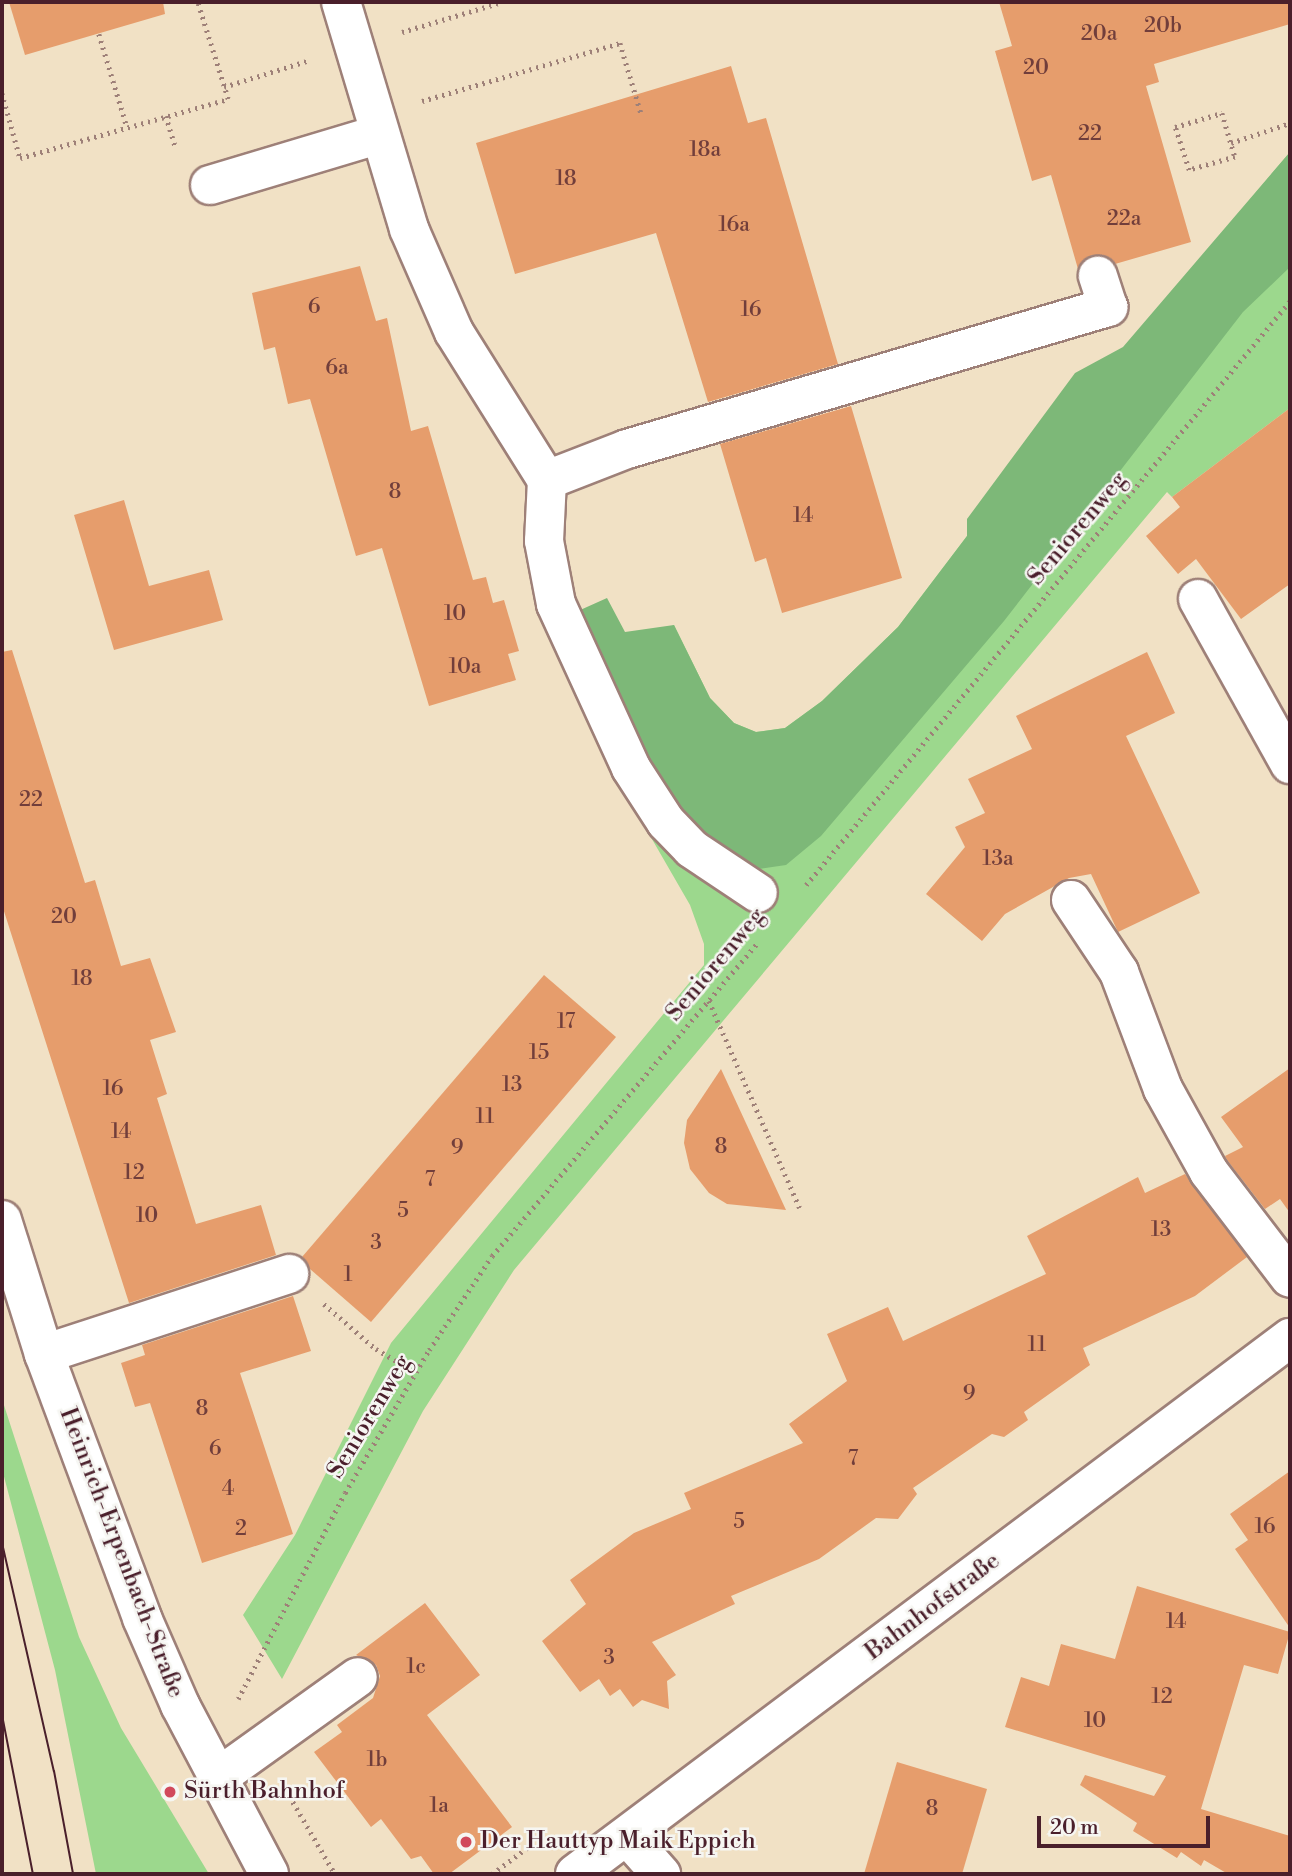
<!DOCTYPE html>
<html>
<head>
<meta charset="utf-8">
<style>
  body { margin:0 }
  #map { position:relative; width:1292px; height:1876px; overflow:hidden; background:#f1e1c5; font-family:"Libre Bodoni",serif }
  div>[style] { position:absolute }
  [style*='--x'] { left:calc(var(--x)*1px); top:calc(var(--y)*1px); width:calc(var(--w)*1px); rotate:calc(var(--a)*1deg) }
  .green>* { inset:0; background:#9cd88d }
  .forest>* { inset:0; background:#7db878 }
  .building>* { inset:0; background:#e69d6c }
  .path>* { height:4.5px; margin-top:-2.25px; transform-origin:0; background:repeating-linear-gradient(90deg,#9e8078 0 2px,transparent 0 7px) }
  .roads { filter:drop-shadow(2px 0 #9e8078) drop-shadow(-2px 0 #9e8078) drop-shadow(0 2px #9e8078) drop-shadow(0 -2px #9e8078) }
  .minor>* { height:38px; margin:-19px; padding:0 19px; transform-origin:19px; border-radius:19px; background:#fff }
  .tram>* { height:2px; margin:-1px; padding:0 1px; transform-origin:1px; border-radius:1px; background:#4a1f2b }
  .dots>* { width:19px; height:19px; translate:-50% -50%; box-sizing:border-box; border:4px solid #f6f6f2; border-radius:50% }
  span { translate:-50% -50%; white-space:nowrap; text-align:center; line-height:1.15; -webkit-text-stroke:5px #f6f6f2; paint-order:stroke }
  .number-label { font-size:21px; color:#713e3b }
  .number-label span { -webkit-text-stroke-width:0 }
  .street-label { font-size:24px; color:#4a1f2b }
  .poi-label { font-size:24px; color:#4a1f2b }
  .left { translate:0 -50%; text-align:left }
  .frame { position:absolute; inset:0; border:4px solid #4a1f2b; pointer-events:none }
  .scale { position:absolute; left:1037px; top:1816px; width:173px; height:32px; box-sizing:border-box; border:4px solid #4a1f2b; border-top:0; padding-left:9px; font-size:21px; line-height:24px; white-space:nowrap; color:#4a1f2b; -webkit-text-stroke:5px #f6f6f2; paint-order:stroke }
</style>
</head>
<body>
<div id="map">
  <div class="green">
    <i style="clip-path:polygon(1290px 152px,1290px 408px,1172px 497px,1167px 492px,514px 1270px,423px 1411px,282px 1679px,243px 1615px,295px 1535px,391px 1343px,704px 965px,704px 944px,690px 905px,619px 782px,605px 656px,674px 625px,710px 698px,734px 723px,756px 732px,785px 728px,822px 701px,898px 627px,967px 536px)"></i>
    <i style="clip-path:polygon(2px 1399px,79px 1637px,121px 1728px,209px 1874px,96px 1874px,55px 1670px,2px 1469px)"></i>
  </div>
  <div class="forest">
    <i style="clip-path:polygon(1290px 152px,1290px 267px,1243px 312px,1004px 621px,821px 836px,786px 865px,752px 870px,719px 852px,678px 804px,646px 754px,578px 611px,607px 598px,625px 632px,674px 625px,710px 698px,734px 723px,756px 732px,785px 728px,822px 701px,898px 627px,967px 536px,967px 519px,1075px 373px,1123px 347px)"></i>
  </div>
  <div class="building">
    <i style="clip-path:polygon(9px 2px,163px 2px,165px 14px,25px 55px)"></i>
    <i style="clip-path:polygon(999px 2px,1290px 2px,1290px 24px,1154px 64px,1159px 82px,1146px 86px,1191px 242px,1115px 264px,1103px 255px,1092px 255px,1078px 269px,1051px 175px,1032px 181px,995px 51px,1012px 46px)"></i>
    <i style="clip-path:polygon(731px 66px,748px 123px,766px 118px,838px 364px,708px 402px,656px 233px,515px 274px,476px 143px)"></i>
    <i style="clip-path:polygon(360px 266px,376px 321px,387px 318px,411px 431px,428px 426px,473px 580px,486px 577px,493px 603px,504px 600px,519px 651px,508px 654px,516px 680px,429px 706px,382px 548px,356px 556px,310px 399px,288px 404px,275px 347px,264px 350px,252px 293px)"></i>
    <i style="clip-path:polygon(851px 406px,902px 578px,782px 613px,766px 558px,755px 562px,720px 444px)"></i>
    <i style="clip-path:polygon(1290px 408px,1290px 584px,1241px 619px,1196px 559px,1178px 574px,1146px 536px,1180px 507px,1172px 497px)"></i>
    <i style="clip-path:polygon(124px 500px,149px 586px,209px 570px,223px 620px,114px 650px,74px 515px)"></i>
    <i style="clip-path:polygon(12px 650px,85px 883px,95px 880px,121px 966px,150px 958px,176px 1032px,150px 1040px,167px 1094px,157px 1098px,196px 1224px,261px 1205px,276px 1255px,129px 1303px,2px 905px,2px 652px)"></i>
    <i style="clip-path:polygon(1147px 652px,1175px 713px,1126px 736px,1200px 893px,1118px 932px,1091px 874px,1069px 878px,1005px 914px,982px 941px,926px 894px,965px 847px,955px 827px,985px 813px,968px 779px,1032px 749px,1016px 716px)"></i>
    <i style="clip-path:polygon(544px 975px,616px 1037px,371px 1322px,310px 1269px,302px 1257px)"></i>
    <i style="clip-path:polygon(1290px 1068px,1290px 1213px,1280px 1199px,1265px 1209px,1227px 1160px,1225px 1156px,1243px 1147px,1221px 1117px)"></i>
    <i style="clip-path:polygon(721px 1069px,786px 1210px,727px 1204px,709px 1193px,690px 1169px,684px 1143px,687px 1120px)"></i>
    <i style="clip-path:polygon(1185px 1174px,1247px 1257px,1195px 1296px,1083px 1348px,1090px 1365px,1024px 1412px,1028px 1420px,1004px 1437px,992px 1434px,913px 1488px,917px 1494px,898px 1519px,876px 1518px,819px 1559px,731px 1596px,735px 1604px,652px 1642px,676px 1675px,667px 1681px,669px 1709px,642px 1700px,633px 1707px,620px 1689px,610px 1696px,599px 1679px,580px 1692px,542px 1641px,586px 1604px,570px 1580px,634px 1533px,691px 1509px,684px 1493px,803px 1443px,789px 1424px,847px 1381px,827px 1334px,888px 1307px,903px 1341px,1046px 1274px,1027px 1236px,1138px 1177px,1145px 1193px)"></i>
    <i style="clip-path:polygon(293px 1296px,311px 1351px,240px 1373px,293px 1534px,202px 1563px,150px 1403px,135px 1407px,121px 1363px,145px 1355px,142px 1345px)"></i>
    <i style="clip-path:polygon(1290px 1471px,1290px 1628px,1235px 1549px,1248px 1540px,1230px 1514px)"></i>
    <i style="clip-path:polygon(1137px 1586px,1290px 1632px,1278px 1674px,1244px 1665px,1201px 1809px,1290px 1836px,1290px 1874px,1228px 1874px,1204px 1860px,1201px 1866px,1181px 1852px,1177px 1858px,1133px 1831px,1137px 1823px,1080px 1785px,1085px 1775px,1154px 1796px,1166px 1776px,1005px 1727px,1021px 1677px,1049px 1686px,1061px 1644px,1115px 1659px)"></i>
    <i style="clip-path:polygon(425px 1603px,480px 1675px,427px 1715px,512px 1827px,449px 1874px,434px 1874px,421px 1856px,411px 1859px,381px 1819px,371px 1827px,314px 1752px,342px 1732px,337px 1725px,373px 1698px,380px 1676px,376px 1665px,356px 1655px)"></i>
    <i style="clip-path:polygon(897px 1762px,987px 1789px,962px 1874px,864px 1874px)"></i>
  </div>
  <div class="path">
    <i style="--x:402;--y:32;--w:104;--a:-16.7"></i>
    <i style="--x:99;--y:34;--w:97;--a:73.2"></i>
    <i style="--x:224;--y:87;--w:87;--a:-17.4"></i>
    <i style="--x:2;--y:93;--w:67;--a:74.5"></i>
    <i style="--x:20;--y:158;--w:216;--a:-15.8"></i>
    <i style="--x:228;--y:99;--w:100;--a:-107.5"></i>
    <i style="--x:422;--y:101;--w:206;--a:-16.3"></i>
    <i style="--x:620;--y:43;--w:73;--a:73.3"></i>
    <i style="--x:1222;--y:113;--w:46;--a:73.5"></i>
    <i style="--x:1235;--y:157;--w:48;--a:164.2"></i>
    <i style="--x:1189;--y:170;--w:45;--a:-108"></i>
    <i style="--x:1175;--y:127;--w:49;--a:-16.6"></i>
    <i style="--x:166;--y:116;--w:34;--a:73"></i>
    <i style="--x:1231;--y:143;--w:62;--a:-18.7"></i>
    <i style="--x:806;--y:885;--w:758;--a:-50.35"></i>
    <i style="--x:709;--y:1001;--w:226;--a:66.3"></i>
    <i style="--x:324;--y:1304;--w:69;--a:40.9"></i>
    <i style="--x:376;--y:1349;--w:47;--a:31"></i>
    <i style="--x:238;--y:1699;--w:232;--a:-62.6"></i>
    <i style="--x:345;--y:1493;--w:166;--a:-59.6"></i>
    <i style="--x:429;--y:1350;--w:113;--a:-56.2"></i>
    <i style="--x:492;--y:1256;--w:412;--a:-49.7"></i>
    <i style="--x:286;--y:1790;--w:97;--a:59.7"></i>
    <i style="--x:492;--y:1874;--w:50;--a:-36.9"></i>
  </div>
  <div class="roads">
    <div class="minor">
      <i style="--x:341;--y:2;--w:237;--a:73.3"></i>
      <i style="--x:409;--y:229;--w:112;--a:66.4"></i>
      <i style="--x:454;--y:332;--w:175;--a:57.9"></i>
      <i style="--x:210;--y:185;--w:177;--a:-16.7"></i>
      <i style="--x:547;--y:480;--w:86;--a:-21.2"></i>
      <i style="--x:627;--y:449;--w:502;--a:-16.45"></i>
      <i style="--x:1108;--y:307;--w:33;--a:-108"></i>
      <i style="--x:547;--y:480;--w:61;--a:92.8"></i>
      <i style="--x:544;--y:541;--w:64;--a:79.2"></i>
      <i style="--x:556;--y:604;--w:180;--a:65.4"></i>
      <i style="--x:631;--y:768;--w:64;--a:57.1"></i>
      <i style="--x:666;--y:822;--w:37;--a:46"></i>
      <i style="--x:692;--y:849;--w:79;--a:33.7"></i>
      <i style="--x:1198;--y:599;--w:189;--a:60.9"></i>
      <i style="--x:1071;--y:900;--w:87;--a:56.3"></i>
      <i style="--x:1119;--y:972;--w:125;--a:69.4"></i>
      <i style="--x:1163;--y:1089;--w:95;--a:61"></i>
      <i style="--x:1209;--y:1172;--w:133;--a:52.6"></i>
      <i style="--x:2;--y:1220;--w:140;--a:72.6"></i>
      <i style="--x:44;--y:1354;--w:282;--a:69.6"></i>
      <i style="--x:142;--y:1618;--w:95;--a:66.4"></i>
      <i style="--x:180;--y:1705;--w:191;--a:62.2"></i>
      <i style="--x:44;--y:1354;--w:258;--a:-18.1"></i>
      <i style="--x:217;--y:1778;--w:173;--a:-35.6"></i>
      <i style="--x:628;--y:1837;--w:50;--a:48.3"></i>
      <i style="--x:575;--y:1874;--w:894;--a:-36.86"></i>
    </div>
  </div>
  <div class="tram">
    <i style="--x:2;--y:1543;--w:234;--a:77.2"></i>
    <i style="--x:54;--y:1771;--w:105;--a:79.5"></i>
    <i style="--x:2;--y:1715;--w:162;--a:79"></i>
  </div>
  <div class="dots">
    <i style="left:170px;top:1792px;background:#d1495b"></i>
    <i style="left:466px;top:1842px;background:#d1495b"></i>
  </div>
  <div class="number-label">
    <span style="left:1163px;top:26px">20b</span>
    <span style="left:1099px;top:34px">20a</span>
    <span style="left:1036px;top:68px">20</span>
    <span style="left:1090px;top:134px">22</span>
    <span style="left:705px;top:150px">18a</span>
    <span style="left:566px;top:179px">18</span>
    <span style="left:1124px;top:219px">22a</span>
    <span style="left:734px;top:225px">16a</span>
    <span style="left:314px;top:307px">6</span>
    <span style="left:751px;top:310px">16</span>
    <span style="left:337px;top:368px">6a</span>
    <span style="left:395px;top:492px">8</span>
    <span style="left:803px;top:516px">14</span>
    <span style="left:455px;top:614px">10</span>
    <span style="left:465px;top:667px">10a</span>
    <span style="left:31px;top:800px">22</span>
    <span style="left:998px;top:859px">13a</span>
    <span style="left:64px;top:917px">20</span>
    <span style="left:82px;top:979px">18</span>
    <span style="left:566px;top:1022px">17</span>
    <span style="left:539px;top:1053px">15</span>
    <span style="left:512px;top:1085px">13</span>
    <span style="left:113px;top:1089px">16</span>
    <span style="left:485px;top:1117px">11</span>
    <span style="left:121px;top:1132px">14</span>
    <span style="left:721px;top:1147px">8</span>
    <span style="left:457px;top:1148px">9</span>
    <span style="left:134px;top:1173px">12</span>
    <span style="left:430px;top:1180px">7</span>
    <span style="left:403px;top:1211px">5</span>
    <span style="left:147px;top:1216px">10</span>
    <span style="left:1161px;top:1230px">13</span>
    <span style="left:376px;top:1243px">3</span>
    <span style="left:348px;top:1275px">1</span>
    <span style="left:1037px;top:1345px">11</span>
    <span style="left:969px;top:1394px">9</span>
    <span style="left:202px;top:1409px">8</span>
    <span style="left:215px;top:1449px">6</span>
    <span style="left:853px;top:1459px">7</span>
    <span style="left:228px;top:1489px">4</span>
    <span style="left:739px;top:1522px">5</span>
    <span style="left:1265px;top:1527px">16</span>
    <span style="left:241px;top:1529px">2</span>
    <span style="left:1176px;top:1622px">14</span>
    <span style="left:609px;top:1658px">3</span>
    <span style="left:416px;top:1667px">1c</span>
    <span style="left:1162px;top:1697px">12</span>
    <span style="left:1095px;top:1721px">10</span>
    <span style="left:377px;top:1760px">1b</span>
    <span style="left:439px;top:1806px">1a</span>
    <span style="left:932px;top:1809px">8</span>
  </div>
  <div class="street-label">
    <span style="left:1078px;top:529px;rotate:-50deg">Seniorenweg</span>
    <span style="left:716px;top:965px;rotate:-50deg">Seniorenweg</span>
    <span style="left:370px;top:1417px;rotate:-59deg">Seniorenweg</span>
    <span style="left:121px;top:1553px;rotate:69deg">Heinrich-Erpenbach-Straße</span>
    <span style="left:933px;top:1607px;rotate:-37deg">Bahnhofstraße</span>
  </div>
  <div class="poi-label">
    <span class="left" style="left:184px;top:1792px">Sürth Bahnhof</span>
    <span class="left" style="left:480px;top:1842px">Der Hauttyp Maik Eppich</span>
  </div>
  <div class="frame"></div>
  <div class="scale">20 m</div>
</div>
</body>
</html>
